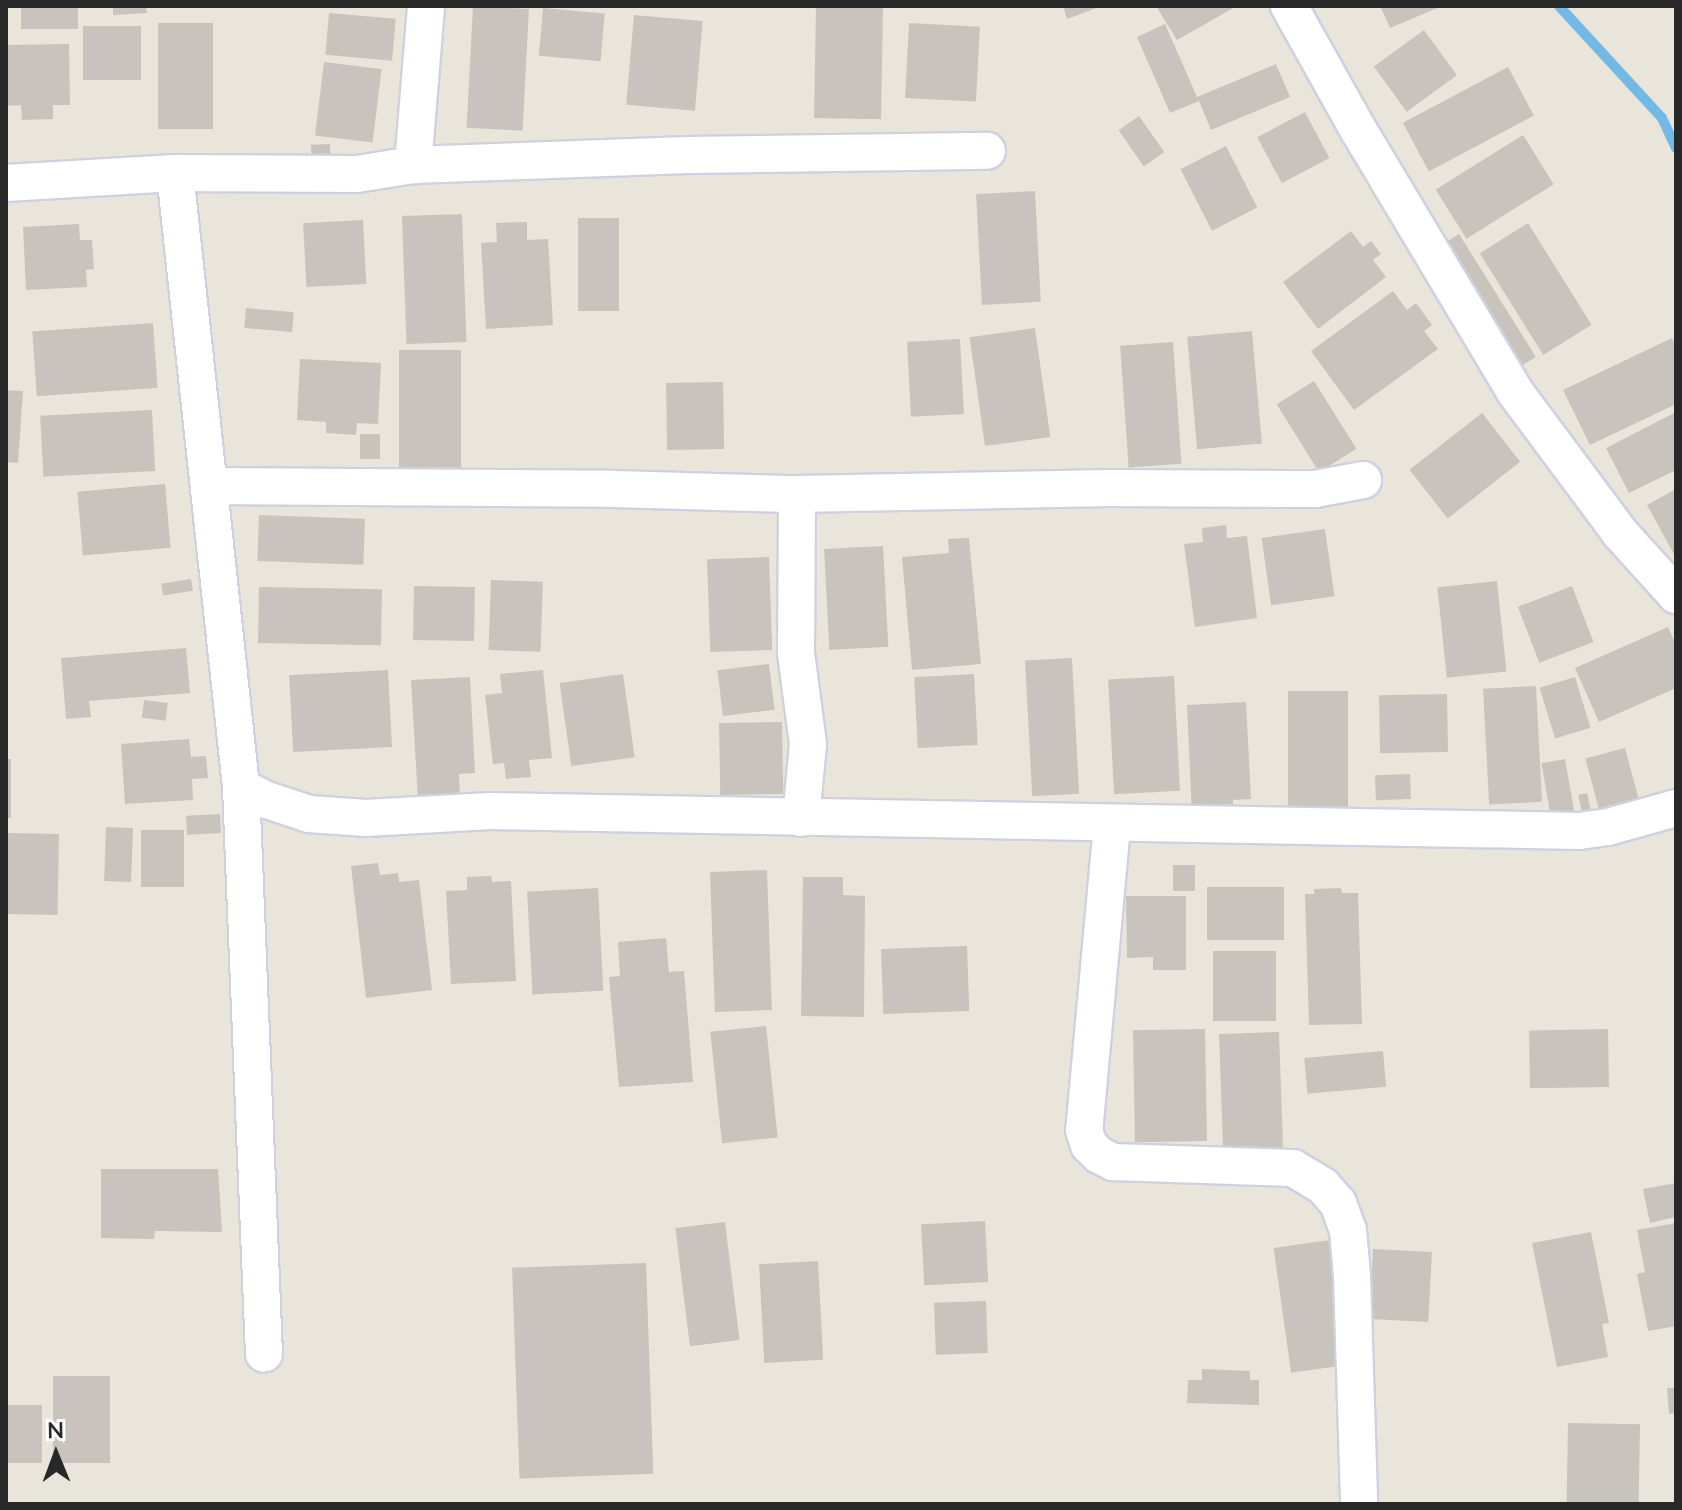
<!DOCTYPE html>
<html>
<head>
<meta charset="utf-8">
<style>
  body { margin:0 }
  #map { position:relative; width:1682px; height:1510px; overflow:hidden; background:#eae5da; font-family:Lato,sans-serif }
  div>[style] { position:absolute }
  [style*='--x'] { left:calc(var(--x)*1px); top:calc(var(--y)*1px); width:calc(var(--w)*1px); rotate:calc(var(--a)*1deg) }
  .stream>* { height:10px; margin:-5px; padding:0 5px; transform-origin:5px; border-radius:5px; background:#72b9e6 }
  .building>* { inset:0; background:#c8c4bd; transform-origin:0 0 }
  .roads { filter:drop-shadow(2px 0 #d0d1e0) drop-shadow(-2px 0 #d0d1e0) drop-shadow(0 2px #d0d1e0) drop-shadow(0 -2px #d0d1e0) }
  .street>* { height:36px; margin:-18px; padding:0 18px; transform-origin:18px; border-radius:18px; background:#fff }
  span { translate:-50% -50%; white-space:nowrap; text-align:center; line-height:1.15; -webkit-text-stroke:6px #fff; paint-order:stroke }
  .frame { position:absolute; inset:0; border:8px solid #282828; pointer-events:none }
  .north { position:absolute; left:16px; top:1414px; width:80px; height:80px; -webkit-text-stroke:6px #fff; paint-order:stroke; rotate:359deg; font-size:22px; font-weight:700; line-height:32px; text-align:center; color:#282828 }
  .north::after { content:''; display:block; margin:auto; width:28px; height:36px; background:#282828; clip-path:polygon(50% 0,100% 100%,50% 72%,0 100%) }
</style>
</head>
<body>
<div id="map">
  <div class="stream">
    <i style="--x:1559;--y:6;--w:152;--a:47.4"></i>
    <i style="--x:1662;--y:118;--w:33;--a:65"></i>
  </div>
  <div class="building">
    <i style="left:21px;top:6px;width:57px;height:23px"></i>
    <i style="clip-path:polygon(113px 6px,146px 6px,147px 13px,113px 15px)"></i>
    <i style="left:473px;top:6px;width:56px;height:122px;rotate:3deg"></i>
    <i style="left:816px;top:6px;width:67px;height:112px;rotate:1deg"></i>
    <i style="clip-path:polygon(1063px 6px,1102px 6px,1067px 19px)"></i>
    <i style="clip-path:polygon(1156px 6px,1237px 6px,1177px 40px)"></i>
    <i style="clip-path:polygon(1380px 6px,1442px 6px,1390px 28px)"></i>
    <i style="left:543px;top:8px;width:62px;height:48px;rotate:5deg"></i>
    <i style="left:329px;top:13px;width:67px;height:42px;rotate:5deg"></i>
    <i style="left:634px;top:15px;width:69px;height:90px;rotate:5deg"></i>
    <i style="left:158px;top:23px;width:55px;height:106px"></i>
    <i style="left:909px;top:23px;width:71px;height:75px;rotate:3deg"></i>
    <i style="clip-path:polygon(1165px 24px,1197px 97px,1276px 64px,1290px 97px,1211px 130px,1199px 101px,1170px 113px,1137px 37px)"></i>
    <i style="left:83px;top:26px;width:58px;height:54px"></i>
    <i style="left:1424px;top:30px;width:56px;height:62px;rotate:54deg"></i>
    <i style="clip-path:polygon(69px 44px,70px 105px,53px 105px,53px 119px,22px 120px,21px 105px,6px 106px,6px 45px)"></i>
    <i style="left:324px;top:62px;width:58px;height:74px;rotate:7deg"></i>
    <i style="left:1508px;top:67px;width:55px;height:119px;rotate:62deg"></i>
    <i style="left:1305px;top:112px;width:52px;height:54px;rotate:62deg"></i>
    <i style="left:1139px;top:116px;width:44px;height:25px;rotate:55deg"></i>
    <i style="left:1523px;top:135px;width:58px;height:103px;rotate:58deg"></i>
    <i style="left:330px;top:144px;width:23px;height:19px;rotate:88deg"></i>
    <i style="left:1226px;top:146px;width:69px;height:51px;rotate:63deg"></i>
    <i style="left:1035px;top:191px;width:111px;height:59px;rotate:87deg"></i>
    <i style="left:462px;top:214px;width:128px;height:60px;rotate:88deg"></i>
    <i style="left:578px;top:218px;width:41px;height:93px"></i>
    <i style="left:363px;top:220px;width:64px;height:60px;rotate:87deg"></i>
    <i style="clip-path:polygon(527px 222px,527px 240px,548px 239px,553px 325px,486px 329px,481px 243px,497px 242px,496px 223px)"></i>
    <i style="left:1528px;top:223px;width:120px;height:57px;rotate:58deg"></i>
    <i style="clip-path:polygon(79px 224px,80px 240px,92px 240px,94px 269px,86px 270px,87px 287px,26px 290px,23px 227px)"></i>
    <i style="clip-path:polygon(1351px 231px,1363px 247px,1371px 241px,1381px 254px,1373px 260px,1386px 277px,1318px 329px,1283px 282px)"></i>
    <i style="left:1459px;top:234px;width:145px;height:17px;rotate:58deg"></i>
    <i style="clip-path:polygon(1393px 291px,1407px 310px,1416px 303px,1432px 325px,1424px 331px,1438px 349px,1354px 410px,1311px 351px)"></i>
    <i style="left:246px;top:308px;width:48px;height:20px;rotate:5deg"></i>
    <i style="left:153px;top:323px;width:65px;height:121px;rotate:86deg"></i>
    <i style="left:1035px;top:328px;width:110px;height:66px;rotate:82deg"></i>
    <i style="left:1252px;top:331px;width:113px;height:65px;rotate:85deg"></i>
    <i style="clip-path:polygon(1672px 338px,1676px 347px,1676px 404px,1590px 445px,1563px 390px)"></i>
    <i style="left:960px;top:339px;width:75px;height:53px;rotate:87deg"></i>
    <i style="left:1173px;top:342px;width:122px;height:53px;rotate:86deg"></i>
    <i style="left:461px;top:350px;width:121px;height:62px;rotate:90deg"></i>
    <i style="clip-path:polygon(300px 359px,381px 363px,378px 424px,357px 423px,356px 435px,326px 433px,326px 422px,297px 420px)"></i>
    <i style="left:1314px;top:381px;width:80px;height:44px;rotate:58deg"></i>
    <i style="left:723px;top:382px;width:67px;height:57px;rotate:89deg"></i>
    <i style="clip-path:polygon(6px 390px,23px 391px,18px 463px,6px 462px)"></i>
    <i style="left:152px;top:410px;width:61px;height:112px;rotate:87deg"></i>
    <i style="clip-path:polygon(1676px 412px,1676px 470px,1629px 493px,1606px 448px)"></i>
    <i style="left:1482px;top:413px;width:62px;height:92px;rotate:52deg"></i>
    <i style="left:360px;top:434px;width:20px;height:25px"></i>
    <i style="left:165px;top:484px;width:64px;height:88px;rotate:85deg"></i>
    <i style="clip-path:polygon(1676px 489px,1676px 558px,1647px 505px)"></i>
    <i style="left:259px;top:515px;width:106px;height:46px;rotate:2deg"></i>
    <i style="clip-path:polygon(1226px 525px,1227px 538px,1247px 536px,1257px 618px,1195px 627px,1184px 544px,1203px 542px,1202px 528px)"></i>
    <i style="left:1325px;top:529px;width:68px;height:64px;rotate:82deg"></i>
    <i style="clip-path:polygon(969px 538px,981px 664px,912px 670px,902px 557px,949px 553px,948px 539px)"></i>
    <i style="left:883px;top:546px;width:101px;height:59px;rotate:87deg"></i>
    <i style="left:769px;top:557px;width:93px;height:62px;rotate:88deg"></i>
    <i style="left:191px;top:579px;width:12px;height:30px;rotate:81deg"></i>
    <i style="left:491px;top:580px;width:52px;height:70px;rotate:2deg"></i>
    <i style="left:1497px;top:581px;width:91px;height:60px;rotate:84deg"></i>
    <i style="left:414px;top:586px;width:61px;height:54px;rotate:1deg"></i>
    <i style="left:1572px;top:586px;width:60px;height:58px;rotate:69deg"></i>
    <i style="left:259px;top:587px;width:123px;height:56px;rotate:1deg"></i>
    <i style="clip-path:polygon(1668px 627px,1676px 645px,1676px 688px,1599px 722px,1575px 668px)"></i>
    <i style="clip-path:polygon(186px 648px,190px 693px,89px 701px,91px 717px,66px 719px,61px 658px)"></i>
    <i style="left:1072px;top:658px;width:136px;height:47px;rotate:87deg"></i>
    <i style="left:769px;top:664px;width:46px;height:52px;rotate:83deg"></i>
    <i style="left:388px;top:670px;width:77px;height:99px;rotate:87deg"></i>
    <i style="clip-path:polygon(543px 670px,552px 758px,529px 760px,531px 777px,506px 779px,504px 763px,493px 764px,485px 695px,502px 693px,500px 674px)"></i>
    <i style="left:623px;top:674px;width:84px;height:64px;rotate:82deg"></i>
    <i style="left:974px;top:674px;width:71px;height:60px;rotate:87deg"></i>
    <i style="left:1174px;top:676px;width:115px;height:66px;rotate:87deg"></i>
    <i style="clip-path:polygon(470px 677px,475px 773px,459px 774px,460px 797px,418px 800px,411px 680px)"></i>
    <i style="left:1575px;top:677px;width:53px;height:37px;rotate:73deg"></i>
    <i style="left:1536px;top:686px;width:116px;height:53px;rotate:87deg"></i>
    <i style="left:1288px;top:691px;width:60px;height:123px"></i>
    <i style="left:1447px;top:694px;width:58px;height:68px;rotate:89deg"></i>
    <i style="left:144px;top:700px;width:24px;height:18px;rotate:7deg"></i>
    <i style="clip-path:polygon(1246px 702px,1251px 799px,1233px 800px,1233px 806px,1201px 808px,1192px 816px,1187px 705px)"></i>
    <i style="left:782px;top:722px;width:72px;height:63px;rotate:89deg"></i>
    <i style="clip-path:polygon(189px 739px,191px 757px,206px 756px,208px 778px,192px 779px,193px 800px,125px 804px,121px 744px)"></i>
    <i style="left:1625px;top:748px;width:61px;height:41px;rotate:75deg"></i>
    <i style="left:6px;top:759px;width:5px;height:59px"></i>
    <i style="left:1565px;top:759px;width:57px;height:24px;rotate:80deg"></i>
    <i style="left:1410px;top:774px;width:25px;height:35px;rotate:88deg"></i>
    <i style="left:1587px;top:793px;width:32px;height:9px;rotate:77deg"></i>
    <i style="left:220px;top:814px;width:19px;height:34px;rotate:87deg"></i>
    <i style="left:106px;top:827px;width:27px;height:54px;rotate:2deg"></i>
    <i style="left:141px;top:830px;width:43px;height:57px"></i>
    <i style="left:6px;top:833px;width:53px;height:81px;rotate:1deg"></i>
    <i style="clip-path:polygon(378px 863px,380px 875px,398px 873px,399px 882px,419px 880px,432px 990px,366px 998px,351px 866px)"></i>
    <i style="left:1173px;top:865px;width:22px;height:26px"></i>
    <i style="left:767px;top:870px;width:140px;height:57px;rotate:88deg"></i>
    <i style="clip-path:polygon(491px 876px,492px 882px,511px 881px,516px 981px,451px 984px,446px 891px,467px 890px,467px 877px)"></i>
    <i style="clip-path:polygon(803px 877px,843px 877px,843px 895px,865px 896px,864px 1017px,801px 1016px)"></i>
    <i style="left:1207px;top:887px;width:77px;height:53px"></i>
    <i style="left:598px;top:888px;width:103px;height:71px;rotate:87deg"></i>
    <i style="clip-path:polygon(1341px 888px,1342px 893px,1358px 893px,1362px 1024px,1309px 1025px,1305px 894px,1314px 894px,1314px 889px)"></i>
    <i style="clip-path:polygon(1126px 896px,1186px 896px,1186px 970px,1153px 970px,1153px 957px,1127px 958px)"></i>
    <i style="clip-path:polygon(666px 938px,669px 972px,684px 971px,693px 1082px,619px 1087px,609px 977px,620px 976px,618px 942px)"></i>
    <i style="left:967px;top:946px;width:65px;height:86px;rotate:88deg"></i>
    <i style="left:1213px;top:951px;width:63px;height:70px"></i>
    <i style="left:766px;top:1026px;width:112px;height:56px;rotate:84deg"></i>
    <i style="left:1205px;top:1029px;width:112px;height:72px;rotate:89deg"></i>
    <i style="left:1608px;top:1029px;width:58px;height:79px;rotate:89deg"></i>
    <i style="left:1279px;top:1032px;width:124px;height:60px;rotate:88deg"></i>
    <i style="left:1383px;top:1051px;width:36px;height:79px;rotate:85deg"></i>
    <i style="clip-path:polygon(101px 1169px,218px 1169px,222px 1232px,155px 1231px,154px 1239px,101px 1238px)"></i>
    <i style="clip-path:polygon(1676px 1183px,1676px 1217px,1650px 1223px,1643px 1189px)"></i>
    <i style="left:985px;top:1221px;width:61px;height:64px;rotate:87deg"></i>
    <i style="left:725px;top:1222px;width:119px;height:50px;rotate:83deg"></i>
    <i style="clip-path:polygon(1676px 1223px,1676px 1326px,1648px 1331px,1637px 1274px,1645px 1272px,1637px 1230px)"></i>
    <i style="clip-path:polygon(1591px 1232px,1609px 1323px,1602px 1324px,1608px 1357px,1557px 1367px,1532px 1243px)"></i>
    <i style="left:1330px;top:1240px;width:126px;height:57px;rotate:82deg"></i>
    <i style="left:1373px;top:1249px;width:59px;height:70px;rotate:3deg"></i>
    <i style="left:818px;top:1261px;width:99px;height:59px;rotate:87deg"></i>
    <i style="left:646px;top:1263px;width:211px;height:134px;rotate:88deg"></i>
    <i style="left:986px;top:1301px;width:52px;height:52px;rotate:88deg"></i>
    <i style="clip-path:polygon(1202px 1369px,1250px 1371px,1250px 1380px,1259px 1380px,1259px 1405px,1187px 1403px,1188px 1380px,1202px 1380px)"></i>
    <i style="left:53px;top:1376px;width:57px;height:87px"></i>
    <i style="clip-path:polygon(1667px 1388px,1676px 1388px,1676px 1413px,1669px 1414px)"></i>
    <i style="left:6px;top:1405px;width:36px;height:58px"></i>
    <i style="left:1568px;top:1423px;width:72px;height:81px;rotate:1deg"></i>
  </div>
  <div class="roads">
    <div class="street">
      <i style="--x:1289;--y:6;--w:143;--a:60.8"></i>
      <i style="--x:1359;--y:131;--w:304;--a:59.1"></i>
      <i style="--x:1515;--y:392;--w:176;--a:53.3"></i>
      <i style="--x:1620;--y:533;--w:84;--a:47.9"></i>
      <i style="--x:413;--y:165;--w:275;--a:-2.1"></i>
      <i style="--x:688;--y:155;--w:299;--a:-0.8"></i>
      <i style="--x:175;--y:173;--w:618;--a:83.86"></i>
      <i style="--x:241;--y:787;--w:29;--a:27"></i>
      <i style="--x:267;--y:800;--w:44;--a:18.4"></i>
      <i style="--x:309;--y:814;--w:57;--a:4"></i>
      <i style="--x:366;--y:818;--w:124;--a:-3.2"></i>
      <i style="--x:490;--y:811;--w:1089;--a:1.05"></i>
      <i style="--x:1579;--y:831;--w:29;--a:-8"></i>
      <i style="--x:1608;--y:827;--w:71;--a:-15.6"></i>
      <i style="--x:6;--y:183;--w:169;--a:-3.4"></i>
      <i style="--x:175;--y:173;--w:182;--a:0.3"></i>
      <i style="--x:357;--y:174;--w:57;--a:-9.1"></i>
      <i style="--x:413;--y:165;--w:160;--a:-85.3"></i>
      <i style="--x:209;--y:486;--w:404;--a:0.4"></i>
      <i style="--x:613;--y:489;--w:184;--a:1.6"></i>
      <i style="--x:241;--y:787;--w:567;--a:87.68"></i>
      <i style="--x:801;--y:818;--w:74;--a:-84.6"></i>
      <i style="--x:808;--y:744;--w:92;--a:-97.5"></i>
      <i style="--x:796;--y:653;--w:159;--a:-89.6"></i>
      <i style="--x:797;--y:494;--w:314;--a:-1.1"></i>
      <i style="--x:1111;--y:488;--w:204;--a:0.3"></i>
      <i style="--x:1315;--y:489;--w:49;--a:-10.6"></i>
      <i style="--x:1112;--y:825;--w:306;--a:95.2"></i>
      <i style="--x:1084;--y:1130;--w:16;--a:72"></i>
      <i style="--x:1089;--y:1145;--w:14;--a:45"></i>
      <i style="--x:1099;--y:1155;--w:16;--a:27"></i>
      <i style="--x:1113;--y:1162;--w:180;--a:1.9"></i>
      <i style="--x:1293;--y:1168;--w:35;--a:31"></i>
      <i style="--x:1323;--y:1186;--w:23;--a:49"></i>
      <i style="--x:1338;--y:1203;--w:29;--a:70"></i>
      <i style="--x:1348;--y:1230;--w:46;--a:85"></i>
      <i style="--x:1352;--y:1276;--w:228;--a:88.2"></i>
    </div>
  </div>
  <div class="frame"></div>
  <div class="north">N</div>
</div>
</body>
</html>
